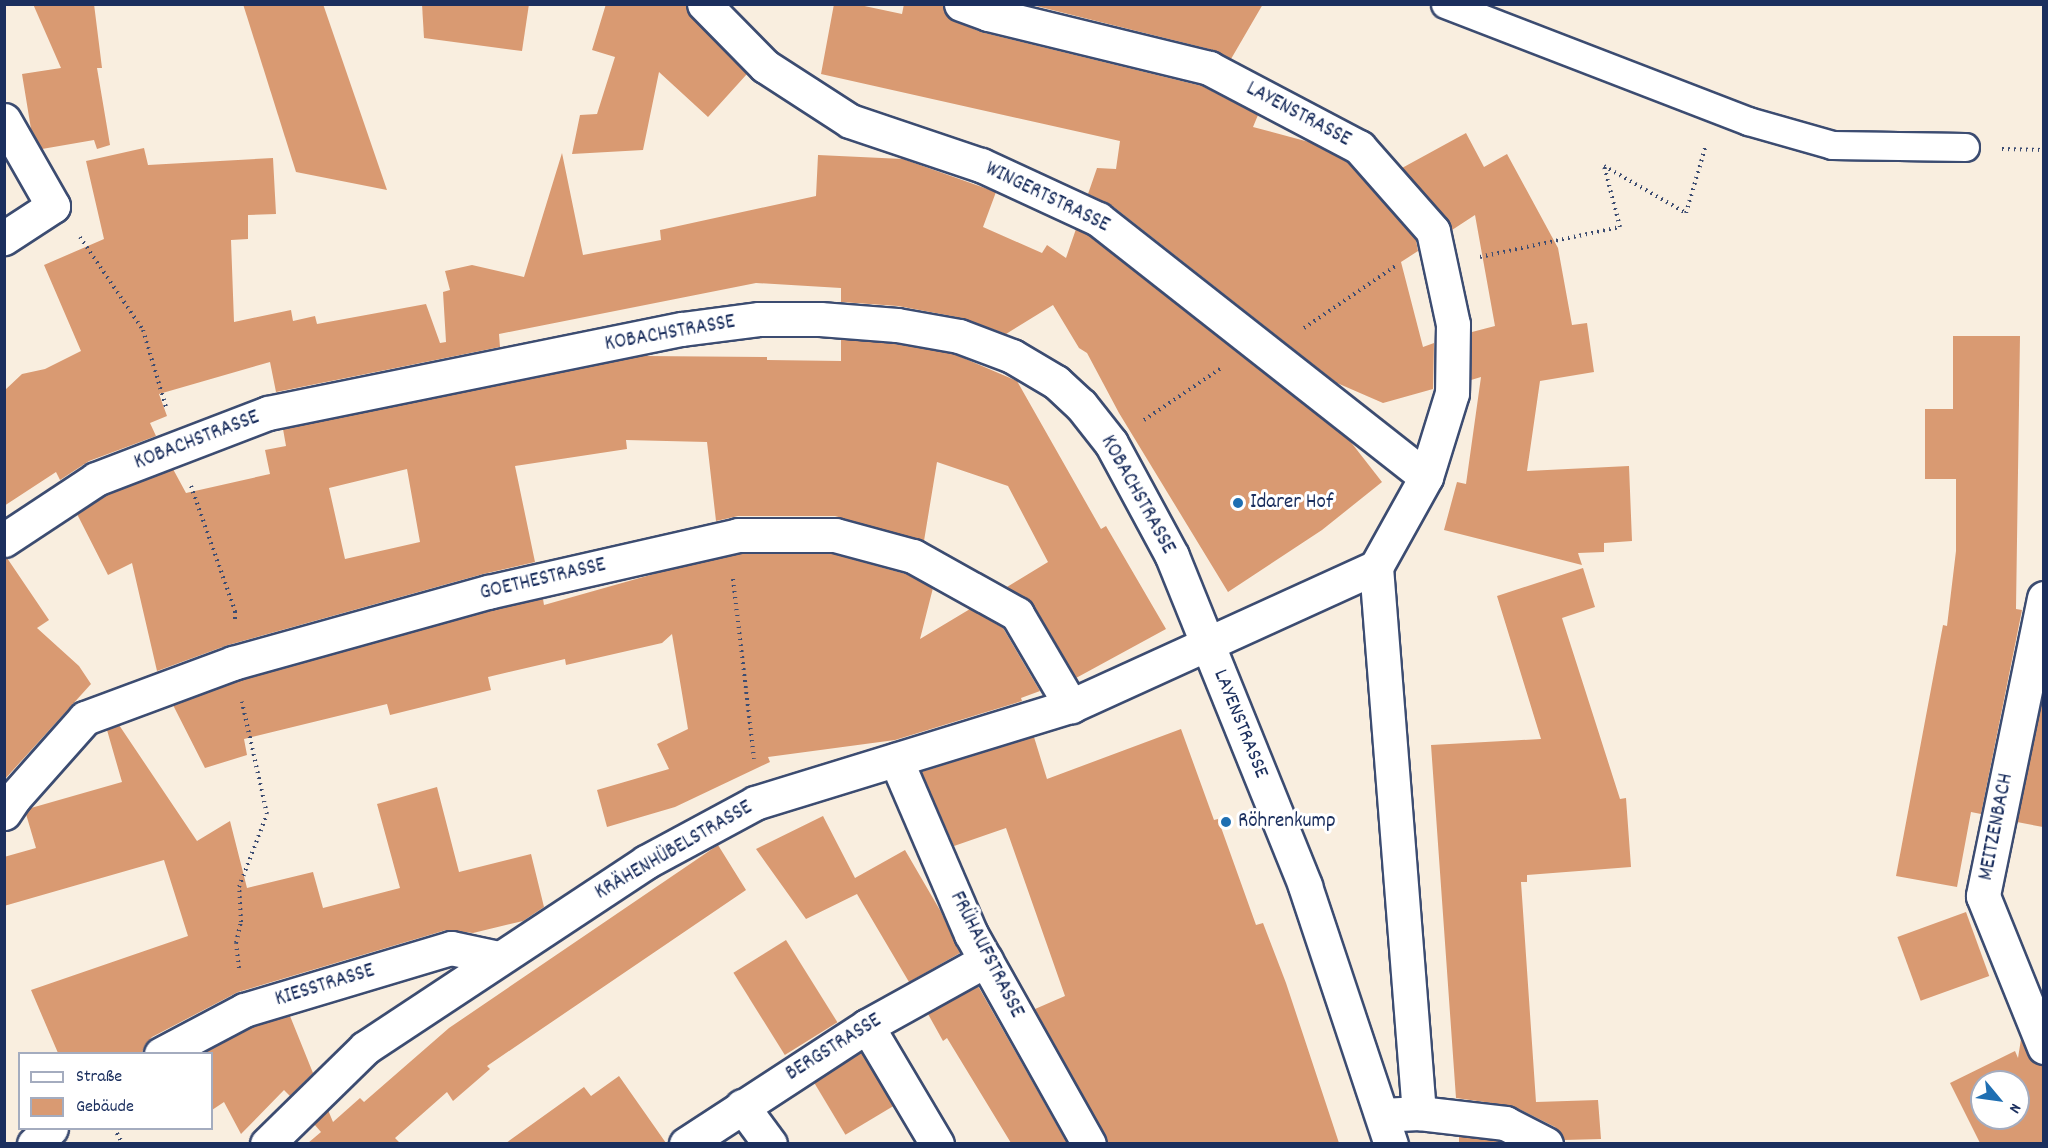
<!DOCTYPE html>
<html>
<head>
<meta charset="utf-8">
<style>
  body { margin:0 }
  #map { position:relative; width:2048px; height:1148px; overflow:hidden; background:#f9eedf; font-family:Dekko,sans-serif }
  div>[style] { position:absolute }
  [style*='--x'] { left:calc(var(--x)*1px); top:calc(var(--y)*1px); width:calc(var(--w)*1px); rotate:calc(var(--a)*1deg) }
  .building>* { inset:0; background:#d99a72; transform-origin:0 0 }
  .path>* { height:4px; margin-top:-2px; transform-origin:0; background:repeating-linear-gradient(90deg,#3c4c71 0 1.5px,transparent 0 6px) }
  .roads { filter:drop-shadow(2px 0 #3c4c71) drop-shadow(-2px 0 #3c4c71) drop-shadow(0 2px #3c4c71) drop-shadow(0 -2px #3c4c71) }
  .service>* { height:27px; margin:-13.5px; padding:0 13.5px; transform-origin:13.5px; border-radius:13.5px; background:#fff }
  .minor>* { height:33px; margin:-16.5px; padding:0 16.5px; transform-origin:16.5px; border-radius:16.5px; background:#fff }
  .tertiary>* { height:33px; margin:-16.5px; padding:0 16.5px; transform-origin:16.5px; border-radius:16.5px; background:#fff }
  .dots>* { width:16px; height:16px; translate:-50% -50%; box-sizing:border-box; border:3px solid #fff; border-radius:50% }
  span { translate:-50% -50%; white-space:nowrap; text-align:center; line-height:1.15; -webkit-text-stroke:6px #fff; paint-order:stroke }
  .street-label { font-size:21px; color:#1b2f5e }
  .poi-label { font-size:21px; color:#1b2f5e }
  .left { translate:0 -50%; text-align:left }
  .frame { position:absolute; inset:0; border:6px solid #1b2f5e; pointer-events:none }
  .legend { position:absolute; left:18px; top:1052px; width:195px; height:78px; box-sizing:border-box; background:#fff; border:2px solid #a4acbf; margin:0; padding:8px 10px; list-style:none; font-size:18px; color:#1b2f5e }
  .legend li { display:flex; align-items:center; gap:12px; height:30px }
  .legend b { width:30px; border:2px solid #a4acbf }
  .north { position:absolute; left:1970px; top:1070px; width:60px; height:60px; box-sizing:border-box; background:#fff; border:2px solid #a4acbf; border-radius:50%; rotate:119deg; font-size:16px; font-weight:700; line-height:24px; text-align:center; color:#1b2f5e }
  .north::after { content:''; display:block; margin:auto; width:21px; height:27px; background:#1f6fb2; clip-path:polygon(50% 0,100% 100%,50% 72%,0 100%) }
</style>
</head>
<body>
<div id="map">
  <div class="building">
    <i style="clip-path:polygon(33px 4px,94px 4px,102px 68px,97px 68px,110px 145px,97px 149px,94px 140px,42px 149px,31px 129px,22px 74px,61px 68px)"></i>
    <i style="clip-path:polygon(243px 4px,323px 4px,387px 190px,296px 172px)"></i>
    <i style="clip-path:polygon(422px 4px,529px 4px,522px 51px,424px 38px)"></i>
    <i style="clip-path:polygon(606px 4px,686px 4px,691px 17px,747px 74px,708px 117px,659px 72px,643px 150px,572px 154px,580px 115px,597px 114px,615px 57px,592px 50px)"></i>
    <i style="clip-path:polygon(834px 4px,855px 4px,902px 14px,904px 4px,943px 4px,946px 15px,954px 21px,981px 32px,1202px 86px,1258px 115px,1253px 127px,1309px 142px,1347px 162px,1416px 240px,1418px 251px,1401px 262px,1423px 347px,1434px 343px,1433px 389px,1383px 403px,1337px 383px,1110px 204px,1088px 194px,1097px 168px,1116px 169px,1120px 141px,821px 74px)"></i>
    <i style="clip-path:polygon(1028px 4px,1263px 4px,1231px 59px,1213px 50px)"></i>
    <i style="clip-path:polygon(1466px 133px,1484px 167px,1507px 154px,1558px 248px,1572px 325px,1587px 323px,1594px 372px,1540px 381px,1527px 471px,1629px 466px,1632px 541px,1604px 543px,1604px 552px,1578px 553px,1582px 565px,1444px 530px,1457px 482px,1466px 484px,1481px 377px,1471px 380px,1472px 332px,1495px 326px,1475px 215px,1452px 230px,1447px 219px,1402px 168px)"></i>
    <i style="clip-path:polygon(144px 148px,148px 165px,273px 158px,276px 214px,248px 215px,248px 239px,231px 240px,234px 322px,291px 310px,293px 321px,315px 316px,317px 324px,426px 304px,440px 343px,446px 342px,443px 292px,450px 290px,445px 271px,472px 265px,524px 277px,562px 153px,583px 255px,661px 240px,660px 230px,816px 196px,818px 155px,903px 159px,996px 192px,983px 227px,1042px 253px,1047px 245px,1066px 258px,1076px 229px,1088px 235px,1350px 441px,1382px 482px,1322px 530px,1228px 592px,1119px 413px,1087px 353px,1079px 348px,1053px 305px,1006px 334px,962px 318px,898px 306px,841px 302px,841px 288px,756px 283px,499px 334px,500px 347px,276px 392px,270px 362px,159px 394px,167px 416px,150px 423px,156px 436px,89px 461px,60px 480px,56px 472px,4px 506px,4px 391px,22px 374px,45px 369px,81px 351px,44px 265px,104px 239px,86px 161px)"></i>
    <i style="clip-path:polygon(1953px 336px,2020px 336px,2016px 609px,2022px 610px,1981px 814px,1971px 812px,1957px 887px,1896px 876px,1943px 625px,1947px 626px,1956px 551px,1956px 479px,1925px 479px,1925px 409px,1953px 409px)"></i>
    <i style="clip-path:polygon(evenodd,841px 339px,895px 344px,954px 354px,1017px 381px,1101px 529px,1106px 526px,1166px 629px,1076px 678px,1033px 604px,1007px 587px,1048px 562px,1008px 486px,937px 462px,924px 541px,835px 516px,738px 516px,716px 521px,707px 442px,626px 440px,627px 449px,515px 466px,535px 562px,483px 574px,228px 645px,157px 671px,132px 563px,108px 575px,77px 514px,105px 496px,173px 469px,186px 493px,270px 474px,265px 450px,286px 446px,283px 429px,643px 356px,767px 357px,767px 360px,841px 361px,841px 339px,407px 469px,420px 542px,345px 559px,329px 488px,407px 469px)"></i>
    <i style="clip-path:polygon(740px 554px,833px 554px,906px 574px,933px 588px,920px 639px,970px 609px,1003px 628px,1040px 691px,1021px 698px,1022px 701px,895px 740px,768px 757px,770px 762px,675px 807px,607px 827px,597px 790px,669px 769px,657px 744px,688px 729px,672px 634px,662px 643px,566px 665px,565px 659px,488px 677px,491px 690px,390px 715px,387px 704px,244px 739px,247px 755px,205px 768px,173px 705px,239px 681px,493px 610px,543px 599px,544px 605px,668px 570px)"></i>
    <i style="clip-path:polygon(7px 558px,49px 620px,37px 628px,79px 666px,91px 684px,4px 780px,4px 559px)"></i>
    <i style="clip-path:polygon(1583px 568px,1595px 607px,1562px 618px,1620px 799px,1626px 798px,1631px 867px,1527px 875px,1527px 882px,1521px 882px,1536px 1102px,1598px 1100px,1601px 1139px,1564px 1140px,1555px 1127px,1513px 1106px,1456px 1098px,1431px 745px,1541px 739px,1497px 596px)"></i>
    <i style="clip-path:polygon(2043px 694px,2043px 827px,2017px 822px)"></i>
    <i style="clip-path:polygon(119px 725px,197px 841px,230px 821px,247px 888px,313px 872px,323px 908px,400px 888px,377px 804px,437px 787px,459px 872px,531px 854px,544px 907px,523px 921px,473px 933px,446px 930px,238px 992px,152px 1037px,145px 1045px,142px 1053px,58px 1053px,31px 990px,188px 936px,164px 860px,4px 906px,4px 857px,36px 848px,26px 814px,31px 808px,122px 782px,107px 730px)"></i>
    <i style="clip-path:polygon(1181px 729px,1214px 820px,1218px 819px,1256px 925px,1263px 923px,1286px 983px,1339px 1143px,1108px 1143px,1105px 1135px,1035px 1009px,1065px 996px,1006px 828px,954px 846px,921px 772px,1034px 737px,1047px 779px)"></i>
    <i style="clip-path:polygon(823px 816px,855px 878px,905px 850px,941px 912px,960px 953px,909px 982px,857px 894px,806px 919px,756px 849px)"></i>
    <i style="clip-path:polygon(718px 845px,746px 890px,487px 1066px,490px 1069px,453px 1101px,447px 1092px,395px 1138px,400px 1143px,308px 1143px,321px 1132px,314px 1124px,328px 1110px,333px 1122px,360px 1098px,364px 1102px,449px 1028px)"></i>
    <i style="left:1966px;top:912px;width:68px;height:73px;rotate:70deg"></i>
    <i style="left:786px;top:940px;width:97px;height:62px;rotate:58deg"></i>
    <i style="clip-path:polygon(978px 986px,1067px 1143px,1011px 1143px,947px 1038px,943px 1041px,928px 1014px)"></i>
    <i style="clip-path:polygon(290px 1016px,313px 1073px,290px 1096px,284px 1090px,241px 1134px,224px 1102px,212px 1110px,212px 1053px,202px 1053px,251px 1027px)"></i>
    <i style="clip-path:polygon(evenodd,2021px 1039px,2032px 1061px,2043px 1065px,2043px 1143px,1980px 1143px,1950px 1083px,2015px 1051px,2018px 1058px,2021px 1039px,1982px 1082px,2018px 1082px,2018px 1118px,1982px 1118px,1982px 1082px)"></i>
    <i style="left:861px;top:1052px;width:63px;height:56px;rotate:59deg"></i>
    <i style="clip-path:polygon(619px 1076px,666px 1143px,506px 1143px,584px 1087px,591px 1096px)"></i>
    <i style="clip-path:polygon(1459px 1136px,1499px 1141px,1504px 1143px,1459px 1143px)"></i>
  </div>
  <div class="path">
    <i style="--x:2002;--y:149;--w:42;--a:1.4"></i>
    <i style="--x:80;--y:237;--w:112;--a:55.9"></i>
    <i style="--x:143;--y:330;--w:80;--a:73.4"></i>
    <i style="--x:1480;--y:257;--w:143;--a:-12.1"></i>
    <i style="--x:1620;--y:227;--w:63;--a:-104.7"></i>
    <i style="--x:1604;--y:166;--w:95;--a:29.8"></i>
    <i style="--x:1686;--y:213;--w:71;--a:-73.6"></i>
    <i style="--x:1304;--y:328;--w:112;--a:-34.1"></i>
    <i style="--x:1144;--y:420;--w:92;--a:-33.9"></i>
    <i style="--x:191;--y:486;--w:133;--a:70.6"></i>
    <i style="--x:235;--y:611;--w:10;--a:90"></i>
    <i style="--x:733;--y:579;--w:181;--a:83.3"></i>
    <i style="--x:239;--y:968;--w:25;--a:-97"></i>
    <i style="--x:236;--y:943;--w:22;--a:-77"></i>
    <i style="--x:241;--y:922;--w:35;--a:-93"></i>
    <i style="--x:239;--y:887;--w:78;--a:-69"></i>
    <i style="--x:267;--y:814;--w:115;--a:-102.6"></i>
    <i style="--x:114;--y:1128;--w:18;--a:61"></i>
  </div>
  <div class="roads">
    <div class="service">
      <i style="--x:1445;--y:4;--w:325;--a:21.1"></i>
      <i style="--x:1748;--y:121;--w:87;--a:15.9"></i>
      <i style="--x:1832;--y:145;--w:133;--a:0.9"></i>
    </div>
    <div class="minor">
      <i style="--x:704;--y:4;--w:87;--a:45.5"></i>
      <i style="--x:765;--y:66;--w:101;--a:32.9"></i>
      <i style="--x:850;--y:121;--w:138;--a:18.6"></i>
      <i style="--x:981;--y:165;--w:129;--a:24.8"></i>
      <i style="--x:1098;--y:219;--w:417;--a:38.2"></i>
      <i style="--x:961;--y:4;--w:29;--a:20"></i>
      <i style="--x:988;--y:14;--w:228;--a:13.7"></i>
      <i style="--x:1209;--y:68;--w:170;--a:27.8"></i>
      <i style="--x:1359;--y:147;--w:112;--a:48.6"></i>
      <i style="--x:1433;--y:231;--w:95;--a:77.9"></i>
      <i style="--x:1453;--y:324;--w:69;--a:90.8"></i>
      <i style="--x:1452;--y:393;--w:88;--a:107.2"></i>
      <i style="--x:1426;--y:477;--w:103;--a:119.1"></i>
      <i style="--x:1376;--y:567;--w:548;--a:85.5"></i>
      <i style="--x:1419;--y:1113;--w:36;--a:177"></i>
      <i style="--x:4;--y:120;--w:99;--a:60.3"></i>
      <i style="--x:53;--y:206;--w:59;--a:146.9"></i>
      <i style="--x:2044;--y:598;--w:304;--a:101.6"></i>
      <i style="--x:1983;--y:896;--w:163;--a:68"></i>
      <i style="--x:896;--y:760;--w:189;--a:66.7"></i>
      <i style="--x:971;--y:934;--w:241;--a:60.7"></i>
      <i style="--x:4;--y:813;--w:18;--a:-56"></i>
      <i style="--x:14;--y:798;--w:107;--a:-48.4"></i>
      <i style="--x:85;--y:718;--w:158;--a:-20.4"></i>
      <i style="--x:233;--y:663;--w:265;--a:-15.6"></i>
      <i style="--x:488;--y:592;--w:256;--a:-12.8"></i>
      <i style="--x:738;--y:535;--w:97;--a:0"></i>
      <i style="--x:835;--y:535;--w:81;--a:15.1"></i>
      <i style="--x:913;--y:556;--w:119;--a:29.1"></i>
      <i style="--x:1017;--y:614;--w:107;--a:59.6"></i>
      <i style="--x:867;--y:1026;--w:137;--a:59.3"></i>
      <i style="--x:161;--y:1054;--w:94;--a:-27.9"></i>
      <i style="--x:244;--y:1010;--w:216;--a:-16.7"></i>
      <i style="--x:451;--y:948;--w:48;--a:12"></i>
      <i style="--x:742;--y:1106;--w:47;--a:53.6"></i>
      <i style="--x:1419;--y:1113;--w:87;--a:6.6"></i>
      <i style="--x:1505;--y:1123;--w:46;--a:27.1"></i>
      <i style="--x:34;--y:1144;--w:23;--a:-43"></i>
      <i style="--x:267;--y:1144;--w:137;--a:-44.4"></i>
      <i style="--x:365;--y:1048;--w:337;--a:-33.5"></i>
      <i style="--x:646;--y:862;--w:124;--a:-28.4"></i>
      <i style="--x:755;--y:803;--w:331;--a:-17.1"></i>
      <i style="--x:1071;--y:706;--w:335;--a:-24.5"></i>
      <i style="--x:686;--y:1144;--w:216;--a:-33.1"></i>
      <i style="--x:867;--y:1026;--w:136;--a:-29"></i>
    </div>
    <div class="tertiary">
      <i style="--x:4;--y:540;--w:110;--a:-33.5"></i>
      <i style="--x:96;--y:479;--w:184;--a:-21"></i>
      <i style="--x:268;--y:413;--w:422;--a:-11.5"></i>
      <i style="--x:682;--y:329;--w:78;--a:-7.4"></i>
      <i style="--x:759;--y:319;--w:61;--a:0"></i>
      <i style="--x:820;--y:319;--w:77;--a:4.5"></i>
      <i style="--x:897;--y:325;--w:63;--a:10.1"></i>
      <i style="--x:959;--y:336;--w:57;--a:20.7"></i>
      <i style="--x:1012;--y:356;--w:51;--a:30.6"></i>
      <i style="--x:1056;--y:382;--w:34;--a:43"></i>
      <i style="--x:1081;--y:405;--w:48;--a:51.7"></i>
      <i style="--x:1111;--y:443;--w:128;--a:61.6"></i>
      <i style="--x:1172;--y:556;--w:356;--a:68"></i>
      <i style="--x:1305;--y:886;--w:272;--a:71.6"></i>
    </div>
  </div>
  <div class="dots">
    <i style="left:1238px;top:503px;background:#1f6fb2"></i>
    <i style="left:1226px;top:822px;background:#1f6fb2"></i>
  </div>
  <div class="street-label">
    <span style="left:1298px;top:115px;rotate:28deg">LAYENSTRASSE</span>
    <span style="left:1047px;top:198px;rotate:26deg">WINGERTSTRASSE</span>
    <span style="left:670px;top:334px;rotate:-10deg">KOBACHSTRASSE</span>
    <span style="left:197px;top:441px;rotate:-21deg">KOBACHSTRASSE</span>
    <span style="left:1137px;top:495px;rotate:61deg">KOBACHSTRASSE</span>
    <span style="left:543px;top:580px;rotate:-13deg">GOETHESTRASSE</span>
    <span style="left:1240px;top:724px;rotate:68deg">LAYENSTRASSE</span>
    <span style="left:1997px;top:827px;rotate:-79deg">MEITZENBACH</span>
    <span style="left:674px;top:851px;rotate:-30deg">KRÄHENHÜBELSTRASSE</span>
    <span style="left:986px;top:955px;rotate:63deg">FRÜHAUFSTRASSE</span>
    <span style="left:325px;top:986px;rotate:-17deg">KIESSTRASSE</span>
    <span style="left:834px;top:1048px;rotate:-32deg">BERGSTRASSE</span>
  </div>
  <div class="poi-label">
    <span class="left" style="left:1250px;top:503px">Idarer Hof</span>
    <span class="left" style="left:1238px;top:822px">Röhrenkump</span>
  </div>
  <div class="frame"></div>
  <ul class="legend">
  <li><b style="height:8px;background:#fff"></b>Straße</li>
  <li><b style="height:16px;background:#d99a72"></b>Gebäude</li>
  </ul>
  <div class="north">N</div>
</div>
</body>
</html>
